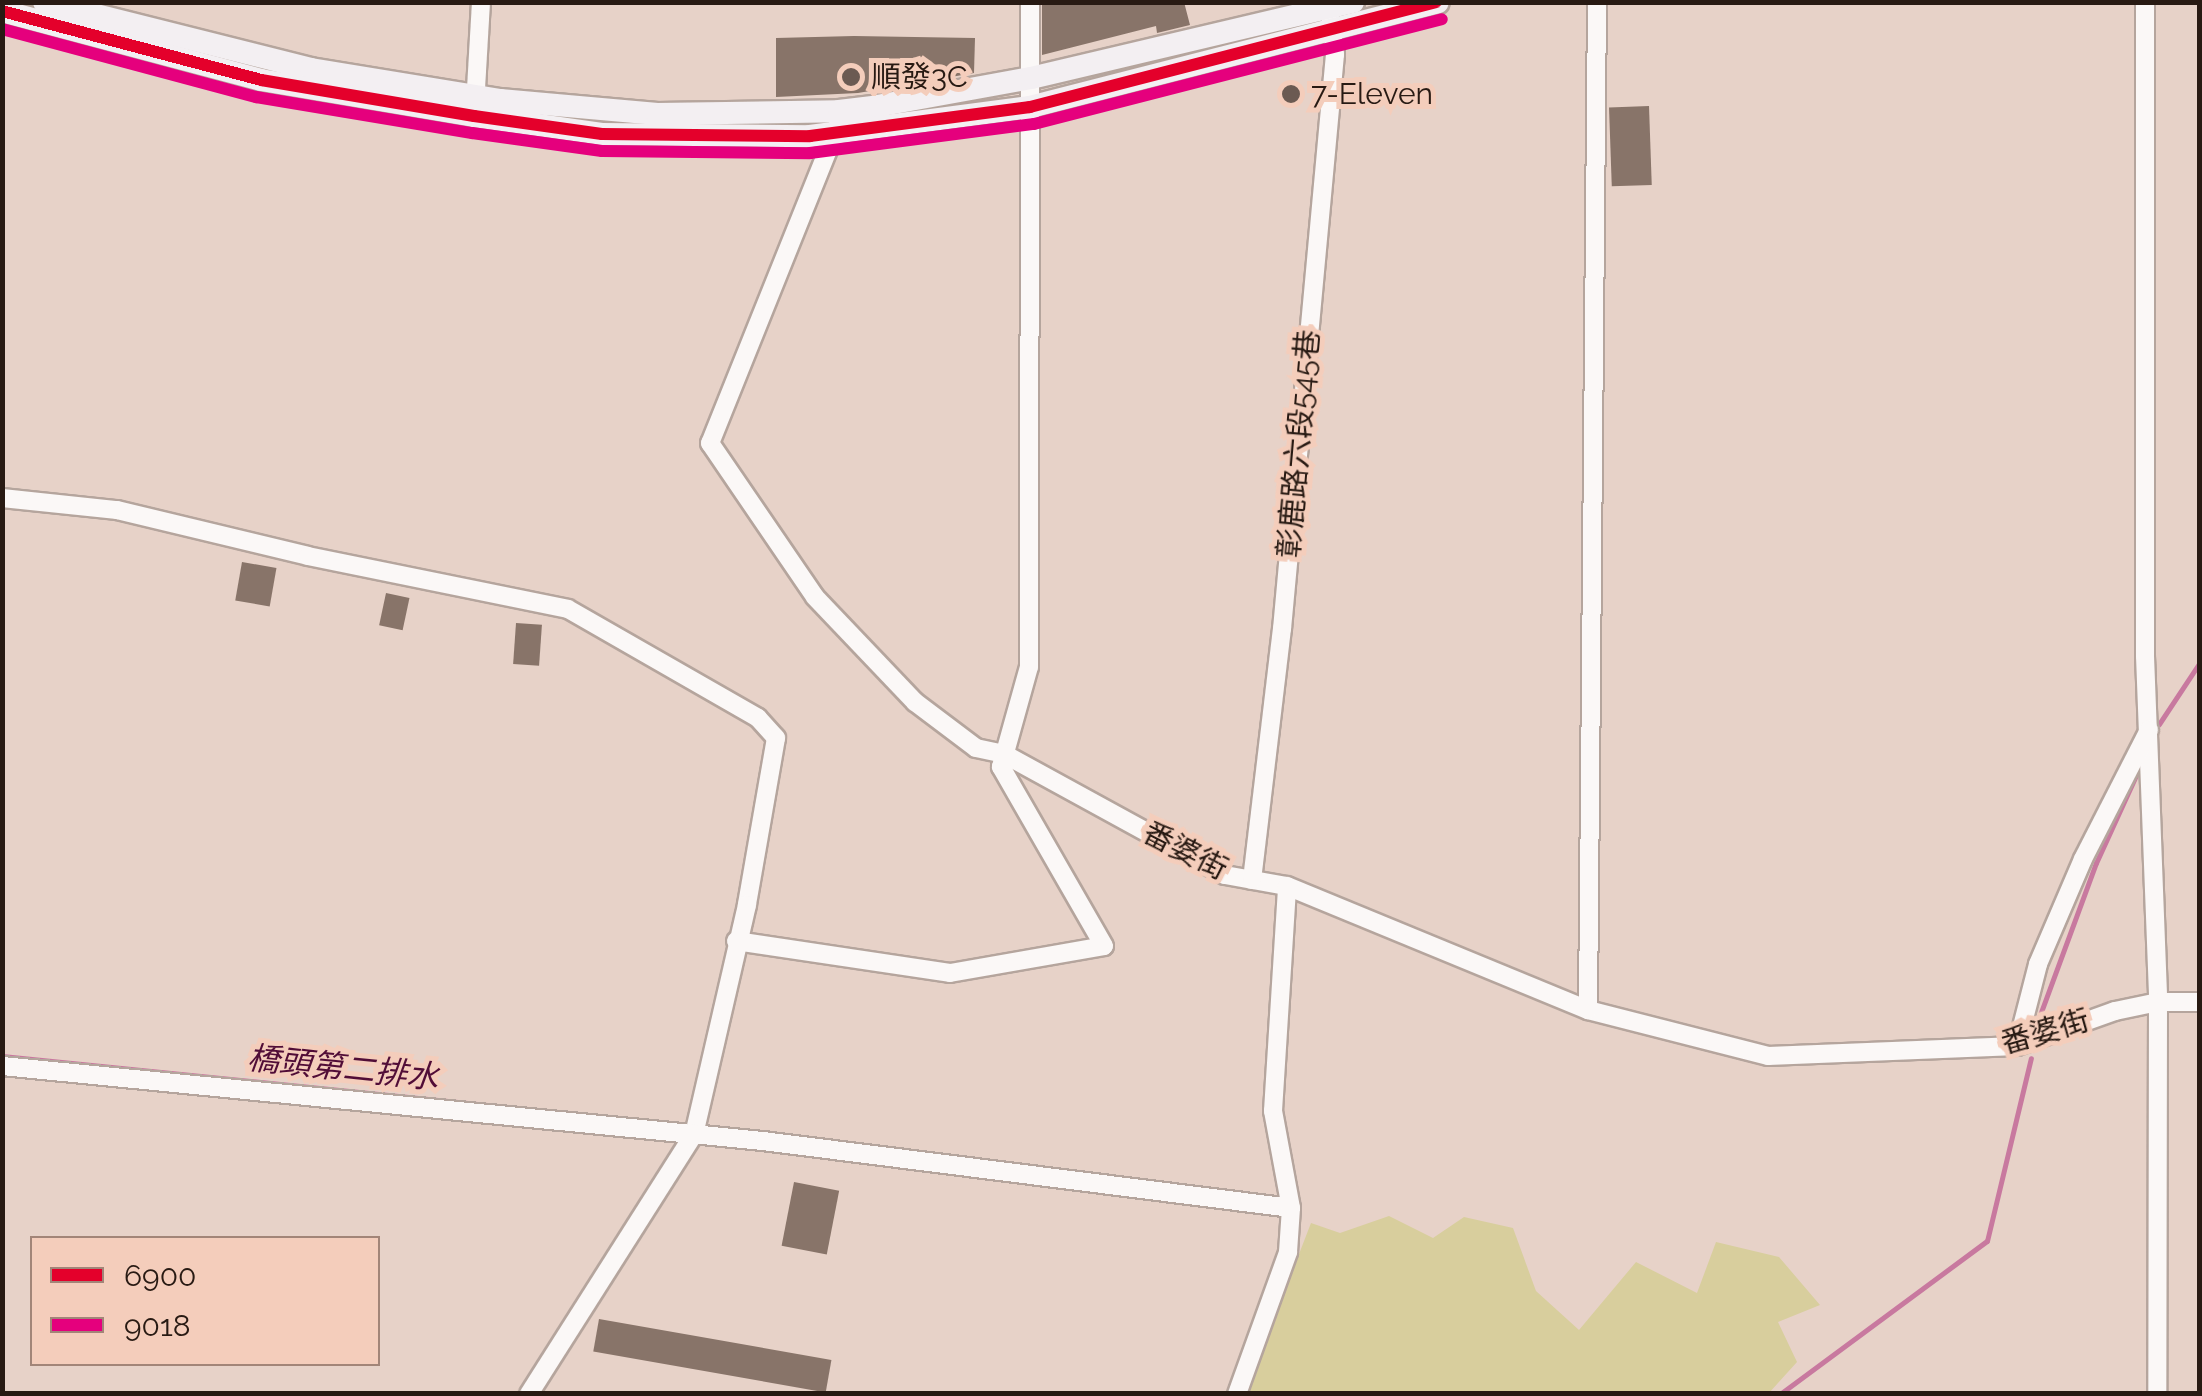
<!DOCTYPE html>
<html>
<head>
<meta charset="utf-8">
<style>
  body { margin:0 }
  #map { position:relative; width:2202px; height:1396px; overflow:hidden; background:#e7d2c8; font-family:Raleway,"Noto Sans TC",sans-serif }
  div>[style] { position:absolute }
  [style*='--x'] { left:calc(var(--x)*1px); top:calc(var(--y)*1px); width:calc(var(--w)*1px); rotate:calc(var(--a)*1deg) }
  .green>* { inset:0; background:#d8ce9d }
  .stream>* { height:5px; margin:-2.5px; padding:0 2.5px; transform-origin:2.5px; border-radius:2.5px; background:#c8799f }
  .building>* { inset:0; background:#887469; transform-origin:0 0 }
  .roads { filter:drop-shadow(2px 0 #b5a59d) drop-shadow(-2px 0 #b5a59d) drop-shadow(0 2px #b5a59d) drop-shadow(0 -2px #b5a59d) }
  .minor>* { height:18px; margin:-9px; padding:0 9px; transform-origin:9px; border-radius:9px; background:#fbf8f7 }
  .major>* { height:22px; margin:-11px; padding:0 11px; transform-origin:11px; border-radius:11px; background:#f3eff2 }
  .bus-1>* { height:12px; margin:-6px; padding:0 6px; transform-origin:6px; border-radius:6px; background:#e4002b }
  .bus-2>* { height:12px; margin:-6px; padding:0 6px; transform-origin:6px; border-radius:6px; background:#e5007d }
  .dots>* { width:28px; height:28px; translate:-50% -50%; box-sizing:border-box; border:5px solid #f4cdbb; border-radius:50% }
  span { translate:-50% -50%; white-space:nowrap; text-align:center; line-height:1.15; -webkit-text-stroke:10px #f4cdbb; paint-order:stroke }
  .poi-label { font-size:30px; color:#281a13 }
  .left { translate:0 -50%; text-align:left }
  .street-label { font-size:30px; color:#281a13 }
  .water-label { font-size:32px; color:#510d37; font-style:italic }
  .frame { position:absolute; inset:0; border:5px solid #281a13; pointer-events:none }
  .legend { position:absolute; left:30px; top:1236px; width:350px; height:130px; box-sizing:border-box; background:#f4cdbb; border:2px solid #a28578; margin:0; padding:12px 18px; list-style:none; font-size:30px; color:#281a13 }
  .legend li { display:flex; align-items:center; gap:20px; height:50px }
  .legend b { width:50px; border:2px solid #a28578 }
</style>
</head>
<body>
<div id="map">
  <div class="green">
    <i style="clip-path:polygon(1389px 1216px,1433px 1238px,1464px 1217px,1513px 1228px,1536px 1291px,1579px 1330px,1636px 1262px,1697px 1293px,1716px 1242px,1779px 1257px,1820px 1305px,1778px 1322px,1797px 1362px,1769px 1393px,1245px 1394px,1311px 1223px,1340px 1233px)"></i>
  </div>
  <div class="stream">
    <i style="--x:2159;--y:724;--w:74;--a:-56.5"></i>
    <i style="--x:2037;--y:1023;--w:171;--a:-69.8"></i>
    <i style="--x:2096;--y:863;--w:101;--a:-65.5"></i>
    <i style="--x:2;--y:1056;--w:628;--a:5.76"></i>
    <i style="--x:1780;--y:1394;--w:257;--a:-36.5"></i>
    <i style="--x:1987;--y:1241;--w:188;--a:-76.5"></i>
  </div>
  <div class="building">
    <i style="clip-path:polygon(1042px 2px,1184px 2px,1190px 25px,1157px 33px,1156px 26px,1042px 55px)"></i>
    <i style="clip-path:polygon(854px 36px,975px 38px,974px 73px,858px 93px,776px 97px,776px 38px)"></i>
    <i style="left:1649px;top:106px;width:79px;height:40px;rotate:88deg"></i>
    <i style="left:242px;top:562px;width:35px;height:39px;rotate:10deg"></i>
    <i style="left:386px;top:593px;width:24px;height:33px;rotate:12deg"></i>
    <i style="left:516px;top:623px;width:26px;height:41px;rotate:4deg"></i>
    <i style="left:794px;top:1182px;width:46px;height:65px;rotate:11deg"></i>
    <i style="left:599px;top:1319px;width:236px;height:33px;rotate:10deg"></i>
  </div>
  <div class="roads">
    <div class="minor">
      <i style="--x:2145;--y:2;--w:654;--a:90"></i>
      <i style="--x:2145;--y:656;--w:346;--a:87.8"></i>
      <i style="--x:2158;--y:1002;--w:392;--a:90.1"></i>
      <i style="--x:475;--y:106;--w:104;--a:-86.7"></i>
      <i style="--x:838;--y:125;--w:343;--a:111.9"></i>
      <i style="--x:710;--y:443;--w:186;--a:55.7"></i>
      <i style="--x:815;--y:597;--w:145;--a:46.4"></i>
      <i style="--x:915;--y:702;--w:76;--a:37"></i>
      <i style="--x:976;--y:748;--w:29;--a:12"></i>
      <i style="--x:1004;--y:754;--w:252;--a:28.7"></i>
      <i style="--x:1225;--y:875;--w:63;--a:10.1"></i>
      <i style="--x:1287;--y:886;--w:326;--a:22.4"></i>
      <i style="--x:1588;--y:1010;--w:186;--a:14.3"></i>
      <i style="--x:1768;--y:1056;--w:249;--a:-2.3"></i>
      <i style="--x:2017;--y:1046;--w:104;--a:-19.7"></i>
      <i style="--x:2115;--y:1011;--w:44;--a:-11.8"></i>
      <i style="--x:2158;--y:1002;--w:42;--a:0"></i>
      <i style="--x:2;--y:498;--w:116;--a:6"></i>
      <i style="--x:117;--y:510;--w:196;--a:13.5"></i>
      <i style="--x:308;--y:556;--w:265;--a:11.5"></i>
      <i style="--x:568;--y:609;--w:219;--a:29.8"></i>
      <i style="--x:758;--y:718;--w:27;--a:48"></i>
      <i style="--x:776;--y:738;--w:169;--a:99.9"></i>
      <i style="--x:747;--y:905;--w:235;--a:103"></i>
      <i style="--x:694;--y:1134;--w:308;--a:122.4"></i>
      <i style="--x:1252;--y:880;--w:253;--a:-83.2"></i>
      <i style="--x:1282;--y:629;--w:577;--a:-84.73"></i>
      <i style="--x:1335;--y:54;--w:34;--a:-97"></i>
      <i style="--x:736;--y:941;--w:216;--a:8.5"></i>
      <i style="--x:950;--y:973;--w:156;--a:-9.9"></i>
      <i style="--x:1104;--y:946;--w:207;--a:-119.9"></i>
      <i style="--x:1001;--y:767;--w:104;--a:-74.4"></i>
      <i style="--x:1029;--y:667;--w:665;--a:-89.91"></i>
      <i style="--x:1588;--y:1010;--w:1008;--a:-89.49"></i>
      <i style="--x:2017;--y:1046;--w:85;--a:-75.6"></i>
      <i style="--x:2038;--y:964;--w:114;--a:-66.8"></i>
      <i style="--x:2083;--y:859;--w:145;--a:-62.9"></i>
      <i style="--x:2;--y:1066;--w:765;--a:5.63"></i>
      <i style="--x:763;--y:1141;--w:532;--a:7.23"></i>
      <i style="--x:1237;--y:1394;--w:151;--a:-70.2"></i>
      <i style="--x:1288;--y:1252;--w:44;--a:-86.1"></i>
      <i style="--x:1291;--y:1208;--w:99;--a:-100.5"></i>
      <i style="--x:1273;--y:1111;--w:225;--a:-86.4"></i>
    </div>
    <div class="major">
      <i style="--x:44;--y:2;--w:275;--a:14.1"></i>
      <i style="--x:311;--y:69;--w:192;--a:9.3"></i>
      <i style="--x:500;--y:100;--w:158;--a:5.1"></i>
      <i style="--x:657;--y:114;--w:182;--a:-0.9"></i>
      <i style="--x:839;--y:111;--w:38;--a:-7"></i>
      <i style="--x:877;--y:106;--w:157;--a:-10.3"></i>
      <i style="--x:1031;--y:78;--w:331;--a:-13.3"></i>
      <i style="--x:2;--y:11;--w:268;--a:14.9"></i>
      <i style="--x:261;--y:80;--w:216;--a:9.6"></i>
      <i style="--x:474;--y:116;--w:129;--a:8"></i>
      <i style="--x:602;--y:134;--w:208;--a:0.6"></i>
      <i style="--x:810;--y:136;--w:222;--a:-7.5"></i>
      <i style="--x:1030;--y:107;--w:421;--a:-14.4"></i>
    </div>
  </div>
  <div class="bus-1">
    <i style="--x:2;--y:11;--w:268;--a:14.9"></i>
    <i style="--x:261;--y:80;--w:216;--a:9.6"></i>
    <i style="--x:474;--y:116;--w:129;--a:8"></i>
    <i style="--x:602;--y:134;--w:208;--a:0.6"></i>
    <i style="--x:810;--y:136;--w:222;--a:-7.5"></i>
    <i style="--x:1030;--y:107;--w:419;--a:-14.5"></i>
  </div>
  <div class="bus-2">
    <i style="--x:2;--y:29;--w:263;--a:15"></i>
    <i style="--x:256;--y:97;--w:219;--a:9.5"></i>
    <i style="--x:472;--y:133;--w:131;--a:7.9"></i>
    <i style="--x:602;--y:151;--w:208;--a:0.6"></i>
    <i style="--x:810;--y:153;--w:226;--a:-7.4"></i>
    <i style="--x:1034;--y:124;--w:421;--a:-14.4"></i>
  </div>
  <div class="dots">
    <i style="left:851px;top:77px;background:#6b5a52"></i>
    <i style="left:1291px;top:94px;background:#6b5a52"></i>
  </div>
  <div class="poi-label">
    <span class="left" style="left:871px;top:77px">順發3C</span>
    <span class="left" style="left:1311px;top:94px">7-Eleven</span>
  </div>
  <div class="street-label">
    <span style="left:1299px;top:444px;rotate:-85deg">彰鹿路六段545巷</span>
    <span style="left:1185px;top:851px;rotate:27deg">番婆街</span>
    <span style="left:2045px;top:1032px;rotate:-16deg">番婆街</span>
  </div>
  <div class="water-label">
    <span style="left:343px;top:1068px;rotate:6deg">橋頭第二排水</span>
  </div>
  <div class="frame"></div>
  <ul class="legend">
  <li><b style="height:12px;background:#e4002b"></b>6900</li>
  <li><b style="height:12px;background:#e5007d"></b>9018</li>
  </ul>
</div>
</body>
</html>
